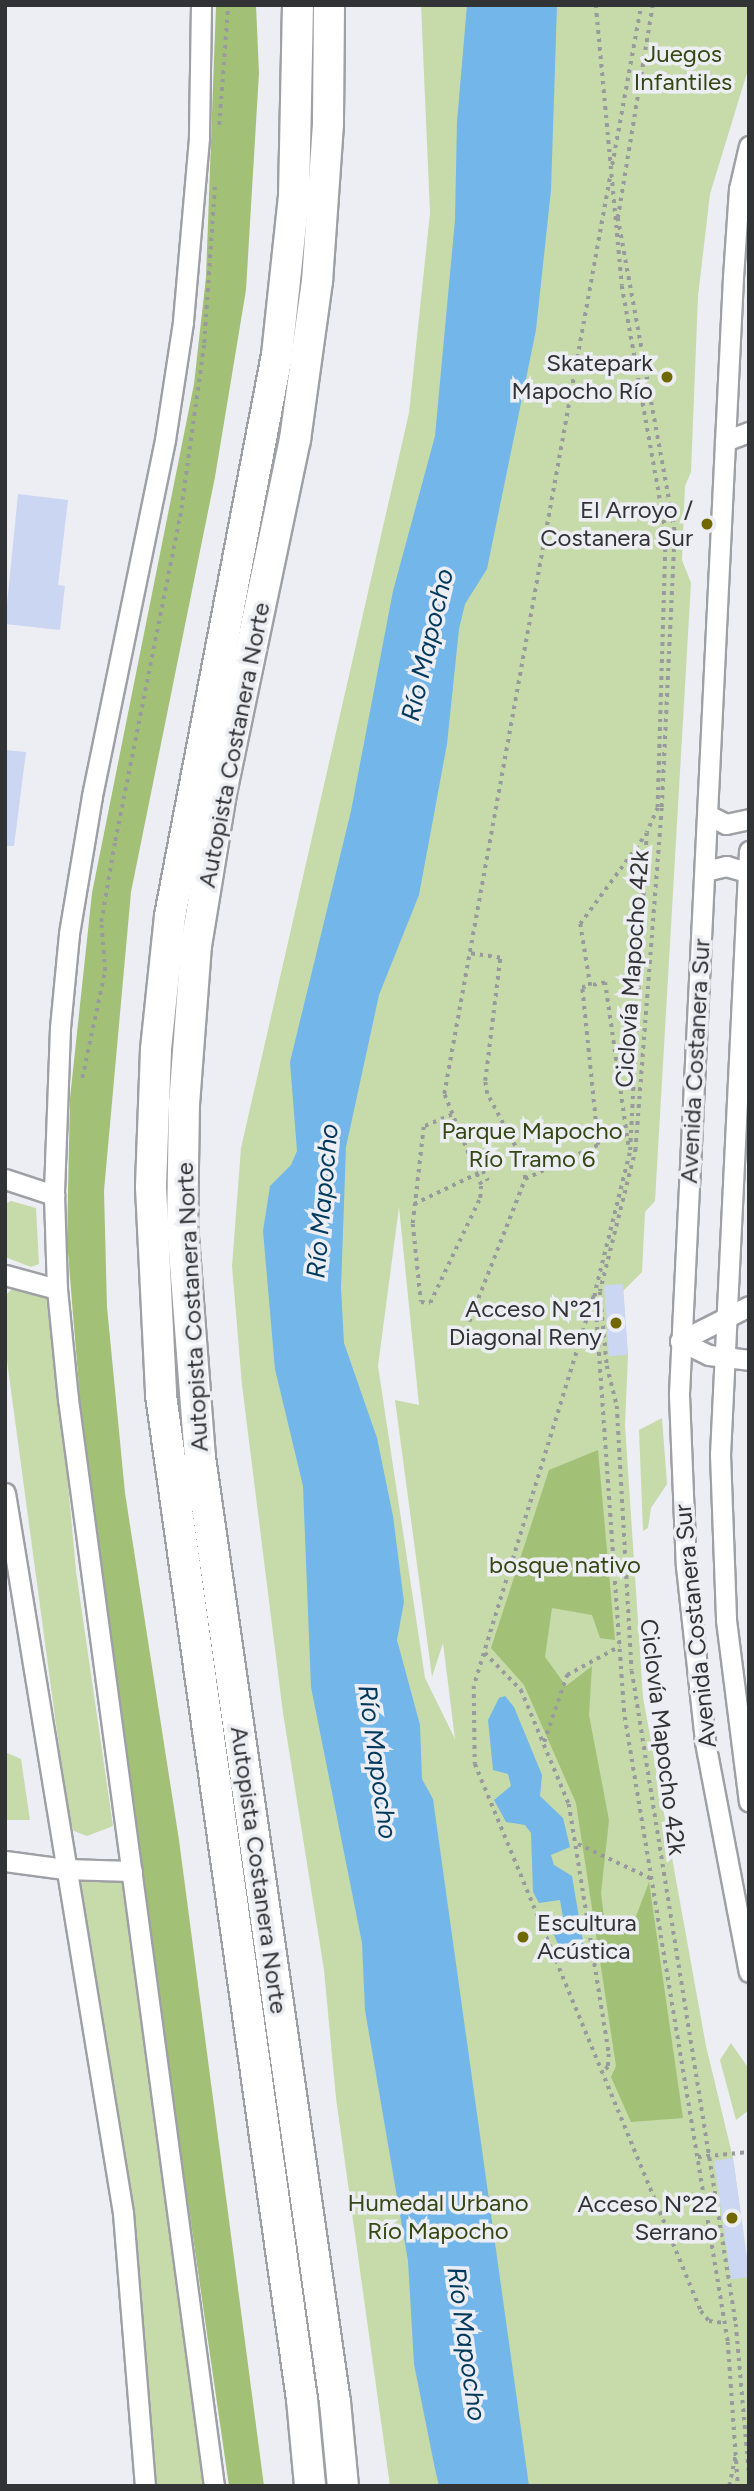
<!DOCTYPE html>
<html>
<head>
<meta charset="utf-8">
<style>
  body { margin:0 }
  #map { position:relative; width:754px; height:2491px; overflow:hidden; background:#eceef4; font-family:Figtree,sans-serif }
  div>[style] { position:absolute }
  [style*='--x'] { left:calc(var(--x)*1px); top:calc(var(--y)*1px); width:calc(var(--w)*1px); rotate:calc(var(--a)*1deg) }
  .green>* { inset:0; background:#c6daaa }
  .forest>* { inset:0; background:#a3c077 }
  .water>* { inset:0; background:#72b6ea }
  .building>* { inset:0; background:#cbd6f2; transform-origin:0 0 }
  .path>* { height:3.5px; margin-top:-1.75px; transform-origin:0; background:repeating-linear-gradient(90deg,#989a9e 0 3.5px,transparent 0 8.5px) }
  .roads { filter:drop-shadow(2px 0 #9ea0a6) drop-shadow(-2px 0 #9ea0a6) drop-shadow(0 2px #9ea0a6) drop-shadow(0 -2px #9ea0a6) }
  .minor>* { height:19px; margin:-9.5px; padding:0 9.5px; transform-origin:9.5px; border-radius:9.5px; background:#fff }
  .highway>* { height:30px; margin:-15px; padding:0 15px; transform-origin:15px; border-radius:15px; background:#fff }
  .dots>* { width:19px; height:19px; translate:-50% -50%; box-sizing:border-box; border:4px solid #eceef4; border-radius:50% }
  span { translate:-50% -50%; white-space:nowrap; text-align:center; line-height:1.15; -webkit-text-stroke:7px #eceef4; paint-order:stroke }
  .park-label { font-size:24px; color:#354813 }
  .poi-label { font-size:24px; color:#323335 }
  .right { translate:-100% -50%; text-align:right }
  .left { translate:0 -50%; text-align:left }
  .street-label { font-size:24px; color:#323335 }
  .water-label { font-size:26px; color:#013a5c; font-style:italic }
  .frame { position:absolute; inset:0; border:7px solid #323335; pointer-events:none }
</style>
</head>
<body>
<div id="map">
  <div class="green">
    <i style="clip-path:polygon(evenodd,421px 5px,749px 5px,747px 73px,710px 194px,698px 296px,691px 472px,685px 486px,682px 560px,691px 583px,655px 1201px,645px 1212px,642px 1272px,623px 1291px,628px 1355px,625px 1425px,643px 1697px,706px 2046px,733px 2158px,749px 2275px,749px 2486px,390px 2486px,336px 2098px,324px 1970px,283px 1713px,242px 1385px,232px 1266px,241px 1148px,409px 413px,430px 213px,421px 5px,399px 1207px,419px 1405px,395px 1400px,432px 1677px,443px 1643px,455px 1739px,425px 1678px,378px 1366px,399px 1207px)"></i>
    <i style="clip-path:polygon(11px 1201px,36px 1208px,39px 1264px,31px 1267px,5px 1257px,5px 1204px)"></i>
    <i style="clip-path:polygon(13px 1288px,51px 1299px,76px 1571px,113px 1826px,87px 1836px,74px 1831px,69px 1821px,5px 1346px,5px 1296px)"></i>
    <i style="clip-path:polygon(662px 1418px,667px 1484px,651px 1508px,648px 1528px,643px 1531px,639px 1430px)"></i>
    <i style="clip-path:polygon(5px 1752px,21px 1759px,30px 1820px,5px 1820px)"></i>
    <i style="clip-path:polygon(86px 1878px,115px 1878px,123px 1884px,204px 2486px,151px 2486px,141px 2289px,116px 2097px,75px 1898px,77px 1886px)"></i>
    <i style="clip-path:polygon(731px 2043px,749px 2069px,749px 2110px,736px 2120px,720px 2060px)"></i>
  </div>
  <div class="forest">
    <i style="clip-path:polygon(216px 5px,256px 5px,259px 73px,246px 290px,215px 477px,131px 892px,104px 1191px,107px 1307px,125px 1493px,179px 1840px,264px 2486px,229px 2486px,137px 1849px,82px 1424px,67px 1241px,70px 1098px,92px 893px,194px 384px,206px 277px)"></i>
    <i style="clip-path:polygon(598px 1450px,615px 1640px,600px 1638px,592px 1615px,552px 1608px,545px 1657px,566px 1686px,592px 1666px,589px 1715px,609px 1820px,601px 1893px,605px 1926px,632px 1927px,649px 1882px,683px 2118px,631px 2122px,611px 2077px,616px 2066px,576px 1803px,524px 1685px,491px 1648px,549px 1470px)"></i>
  </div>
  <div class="water">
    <i style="clip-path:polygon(467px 5px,557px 5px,551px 190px,536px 330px,487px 569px,465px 604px,459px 629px,447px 744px,419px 895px,379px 995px,346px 1147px,341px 1288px,344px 1343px,377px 1438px,393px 1516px,404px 1602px,397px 1640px,420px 1725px,422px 1779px,433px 1799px,529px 2486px,439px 2486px,435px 2469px,414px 2364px,408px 2261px,365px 2010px,362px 1943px,311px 1687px,303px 1486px,275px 1369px,263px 1231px,270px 1186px,291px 1165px,297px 1151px,290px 1062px,351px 811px,393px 591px,435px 436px,455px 220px,457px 122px)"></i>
    <i style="clip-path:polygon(505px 1696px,514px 1707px,542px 1775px,540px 1796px,563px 1818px,570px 1847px,551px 1855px,554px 1865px,572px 1876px,584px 1947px,563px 1956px,552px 1930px,563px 1917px,560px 1900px,539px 1903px,533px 1892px,531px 1833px,525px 1825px,506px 1822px,494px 1800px,511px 1786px,508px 1774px,493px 1770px,488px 1720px,499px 1698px)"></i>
  </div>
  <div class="building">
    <i style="clip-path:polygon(18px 494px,68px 500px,58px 585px,65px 586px,60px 630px,5px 624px)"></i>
    <i style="clip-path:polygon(5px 750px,26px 752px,14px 846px,5px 846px)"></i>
    <i style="left:623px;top:1284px;width:71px;height:19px;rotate:86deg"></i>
    <i style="left:733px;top:2158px;width:120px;height:19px;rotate:82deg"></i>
  </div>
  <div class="path">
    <i style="--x:596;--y:5;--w:282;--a:84.7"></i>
    <i style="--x:622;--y:286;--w:250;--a:79.9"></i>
    <i style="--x:666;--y:532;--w:276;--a:91.7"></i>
    <i style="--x:658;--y:808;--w:27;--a:114"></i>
    <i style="--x:647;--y:833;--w:320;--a:93"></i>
    <i style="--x:630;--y:1153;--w:144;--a:104"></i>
    <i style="--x:595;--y:1293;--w:425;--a:86"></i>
    <i style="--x:625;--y:1717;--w:633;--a:80.64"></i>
    <i style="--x:728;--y:2342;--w:144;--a:86"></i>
    <i style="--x:653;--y:5;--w:216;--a:99.3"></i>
    <i style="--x:618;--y:218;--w:319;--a:79.7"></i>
    <i style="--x:675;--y:532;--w:276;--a:92.7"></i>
    <i style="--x:662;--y:808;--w:342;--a:94.4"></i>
    <i style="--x:636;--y:1149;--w:147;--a:104.1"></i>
    <i style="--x:600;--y:1292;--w:74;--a:84.6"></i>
    <i style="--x:607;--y:1366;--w:41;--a:76"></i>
    <i style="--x:617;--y:1406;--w:265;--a:86.8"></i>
    <i style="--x:632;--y:1671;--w:661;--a:80.95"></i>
    <i style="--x:736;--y:2324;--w:151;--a:85"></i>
    <i style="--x:219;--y:125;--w:120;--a:-85.7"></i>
    <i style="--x:612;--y:165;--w:163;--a:-79.7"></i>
    <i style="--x:82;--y:1078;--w:109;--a:-77.9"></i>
    <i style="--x:105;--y:971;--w:49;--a:-94.7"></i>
    <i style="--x:101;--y:922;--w:82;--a:-80.2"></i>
    <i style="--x:115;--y:841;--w:330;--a:-78.7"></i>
    <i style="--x:180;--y:517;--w:176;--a:-82.1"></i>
    <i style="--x:204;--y:343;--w:161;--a:-86.1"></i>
    <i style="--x:452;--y:1115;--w:30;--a:157"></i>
    <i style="--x:424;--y:1127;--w:98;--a:96.5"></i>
    <i style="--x:413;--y:1224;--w:78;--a:84.1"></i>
    <i style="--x:421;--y:1302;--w:9;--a:6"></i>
    <i style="--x:430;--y:1303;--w:116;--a:-64.5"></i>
    <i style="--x:480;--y:1198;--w:13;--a:-86"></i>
    <i style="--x:481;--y:1185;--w:98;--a:-112.1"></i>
    <i style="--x:444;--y:1094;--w:933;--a:-79.75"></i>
    <i style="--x:628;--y:1145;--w:164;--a:-98.1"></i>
    <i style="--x:605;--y:983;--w:15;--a:169"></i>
    <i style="--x:590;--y:986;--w:63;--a:-99.2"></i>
    <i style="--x:580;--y:924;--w:112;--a:-53.7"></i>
    <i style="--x:525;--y:1179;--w:81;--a:-25"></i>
    <i style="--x:598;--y:1145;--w:159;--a:-95.8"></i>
    <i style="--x:582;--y:987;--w:8;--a:-7"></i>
    <i style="--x:414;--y:1204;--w:76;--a:-25.6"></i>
    <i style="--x:483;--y:1171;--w:11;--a:63"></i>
    <i style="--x:594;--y:1296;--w:408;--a:107.1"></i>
    <i style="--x:474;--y:1686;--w:78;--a:89.3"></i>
    <i style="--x:475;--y:1764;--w:592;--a:67.55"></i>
    <i style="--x:701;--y:2311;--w:13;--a:51"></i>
    <i style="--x:709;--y:2321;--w:16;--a:7"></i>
    <i style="--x:469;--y:1322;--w:154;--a:-68.6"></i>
    <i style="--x:525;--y:1179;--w:18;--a:-96"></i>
    <i style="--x:523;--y:1161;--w:76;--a:-118.2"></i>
    <i style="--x:487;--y:1094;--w:13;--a:-99"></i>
    <i style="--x:485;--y:1081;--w:124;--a:-83"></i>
    <i style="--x:500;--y:958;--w:30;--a:-172"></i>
    <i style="--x:485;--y:1653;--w:52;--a:45.8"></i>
    <i style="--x:521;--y:1690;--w:124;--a:67.2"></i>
    <i style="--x:569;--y:1804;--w:253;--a:80.9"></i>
    <i style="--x:609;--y:2054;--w:13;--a:94"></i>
    <i style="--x:608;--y:2067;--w:9;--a:131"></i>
    <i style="--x:544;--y:1742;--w:71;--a:-71.1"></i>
    <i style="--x:567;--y:1675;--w:60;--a:-28.7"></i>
    <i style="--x:578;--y:1844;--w:84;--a:25.3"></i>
    <i style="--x:698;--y:2157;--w:51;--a:-5.6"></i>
    <i style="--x:729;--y:2486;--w:30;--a:-78"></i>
  </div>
  <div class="roads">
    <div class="minor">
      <i style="--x:201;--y:5;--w:133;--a:90.9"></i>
      <i style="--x:199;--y:138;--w:185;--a:95"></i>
      <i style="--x:183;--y:322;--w:119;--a:98.7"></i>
      <i style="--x:165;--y:440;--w:363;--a:101.6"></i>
      <i style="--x:92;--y:796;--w:140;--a:99.5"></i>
      <i style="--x:69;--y:934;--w:94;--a:95.5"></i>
      <i style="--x:60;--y:1028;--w:167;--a:92.1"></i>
      <i style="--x:54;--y:1195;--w:94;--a:88.2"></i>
      <i style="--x:57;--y:1289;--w:111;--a:84.3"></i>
      <i style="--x:68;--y:1399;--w:1097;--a:82.35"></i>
      <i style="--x:749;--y:146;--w:44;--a:103.1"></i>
      <i style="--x:739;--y:189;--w:88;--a:93.9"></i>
      <i style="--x:733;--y:277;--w:1119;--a:92.77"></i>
      <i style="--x:679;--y:1395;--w:171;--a:87.7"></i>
      <i style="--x:686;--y:1566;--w:177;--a:83.8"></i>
      <i style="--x:705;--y:1742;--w:234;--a:79.2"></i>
      <i style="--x:725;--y:441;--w:26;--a:-21"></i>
      <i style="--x:708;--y:815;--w:20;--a:27"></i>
      <i style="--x:726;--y:824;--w:24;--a:-12"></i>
      <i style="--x:749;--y:851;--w:604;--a:92.75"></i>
      <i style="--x:720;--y:1454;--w:166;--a:87.9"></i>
      <i style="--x:726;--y:1620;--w:183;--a:82.8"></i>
      <i style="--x:705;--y:871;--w:22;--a:-13"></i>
      <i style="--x:726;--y:866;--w:22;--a:16"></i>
      <i style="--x:5;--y:1179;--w:52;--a:18.1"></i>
      <i style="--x:5;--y:1275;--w:54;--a:15.1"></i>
      <i style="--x:680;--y:1341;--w:77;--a:-26.9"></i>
      <i style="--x:680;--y:1341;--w:32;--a:26"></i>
      <i style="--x:709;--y:1355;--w:40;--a:7.1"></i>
      <i style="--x:5;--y:1493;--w:730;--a:80.69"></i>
      <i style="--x:123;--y:2213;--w:274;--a:85.4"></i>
      <i style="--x:5;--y:1861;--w:60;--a:7.7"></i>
      <i style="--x:64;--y:1869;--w:68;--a:1.7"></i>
    </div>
    <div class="highway">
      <i style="--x:298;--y:5;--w:191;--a:91.2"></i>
      <i style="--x:294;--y:196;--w:160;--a:96.1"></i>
      <i style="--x:277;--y:355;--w:571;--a:100.8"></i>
      <i style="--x:170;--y:916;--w:135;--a:96"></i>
      <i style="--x:156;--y:1050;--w:137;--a:92.1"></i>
      <i style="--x:151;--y:1187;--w:208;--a:87.2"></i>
      <i style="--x:161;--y:1395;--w:1014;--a:82.01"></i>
      <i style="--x:302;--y:2399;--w:87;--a:84.7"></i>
      <i style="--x:329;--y:5;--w:119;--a:90.5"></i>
      <i style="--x:328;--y:124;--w:157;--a:94"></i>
      <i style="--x:317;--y:281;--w:160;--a:97.9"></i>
      <i style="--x:295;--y:439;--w:362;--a:101.8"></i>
      <i style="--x:221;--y:793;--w:154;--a:99.3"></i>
      <i style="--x:196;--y:945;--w:158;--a:94.3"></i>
      <i style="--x:184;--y:1103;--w:121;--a:90.9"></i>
      <i style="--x:182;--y:1224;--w:234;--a:85.6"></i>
      <i style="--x:200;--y:1457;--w:955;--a:81.87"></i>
      <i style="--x:335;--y:2402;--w:84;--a:84.6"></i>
    </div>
  </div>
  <div class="dots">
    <i style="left:667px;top:377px;background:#716900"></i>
    <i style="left:707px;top:524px;background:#716900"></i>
    <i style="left:616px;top:1323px;background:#716900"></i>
    <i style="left:523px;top:1937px;background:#716900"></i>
    <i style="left:732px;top:2218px;background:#716900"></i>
  </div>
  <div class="park-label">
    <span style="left:683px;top:68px">Juegos<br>Infantiles</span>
    <span style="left:532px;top:1145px">Parque Mapocho<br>Río Tramo 6</span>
    <span style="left:565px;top:1565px">bosque nativo</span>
    <span style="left:438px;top:2217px">Humedal Urbano<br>Río Mapocho</span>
  </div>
  <div class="poi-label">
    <span class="right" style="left:653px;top:377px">Skatepark<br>Mapocho Río</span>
    <span class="right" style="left:693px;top:524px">El Arroyo /<br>Costanera Sur</span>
    <span class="right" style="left:602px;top:1323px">Acceso N°21<br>Diagonal Reny</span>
    <span class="left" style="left:537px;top:1937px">Escultura<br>Acústica</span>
    <span class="right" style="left:718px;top:2218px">Acceso N°22<br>Serrano</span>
  </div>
  <div class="street-label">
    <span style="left:234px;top:745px;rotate:-79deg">Autopista Costanera Norte</span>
    <span style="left:632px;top:969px;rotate:-86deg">Ciclovía Mapocho 42k</span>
    <span style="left:695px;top:1061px;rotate:-87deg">Avenida Costanera Sur</span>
    <span style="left:192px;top:1307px;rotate:-93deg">Autopista Costanera Norte</span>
    <span style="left:695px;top:1626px;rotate:-96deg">Avenida Costanera Sur</span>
    <span style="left:663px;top:1737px;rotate:83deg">Ciclovía Mapocho 42k</span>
    <span style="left:259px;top:1870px;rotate:82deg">Autopista Costanera Norte</span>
  </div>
  <div class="water-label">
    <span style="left:428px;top:645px;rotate:-77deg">Río Mapocho</span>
    <span style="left:323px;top:1201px;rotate:-85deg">Río Mapocho</span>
    <span style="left:377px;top:1762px;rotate:82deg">Río Mapocho</span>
    <span style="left:466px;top:2344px;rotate:82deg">Río Mapocho</span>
  </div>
  <div class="frame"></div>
</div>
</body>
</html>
